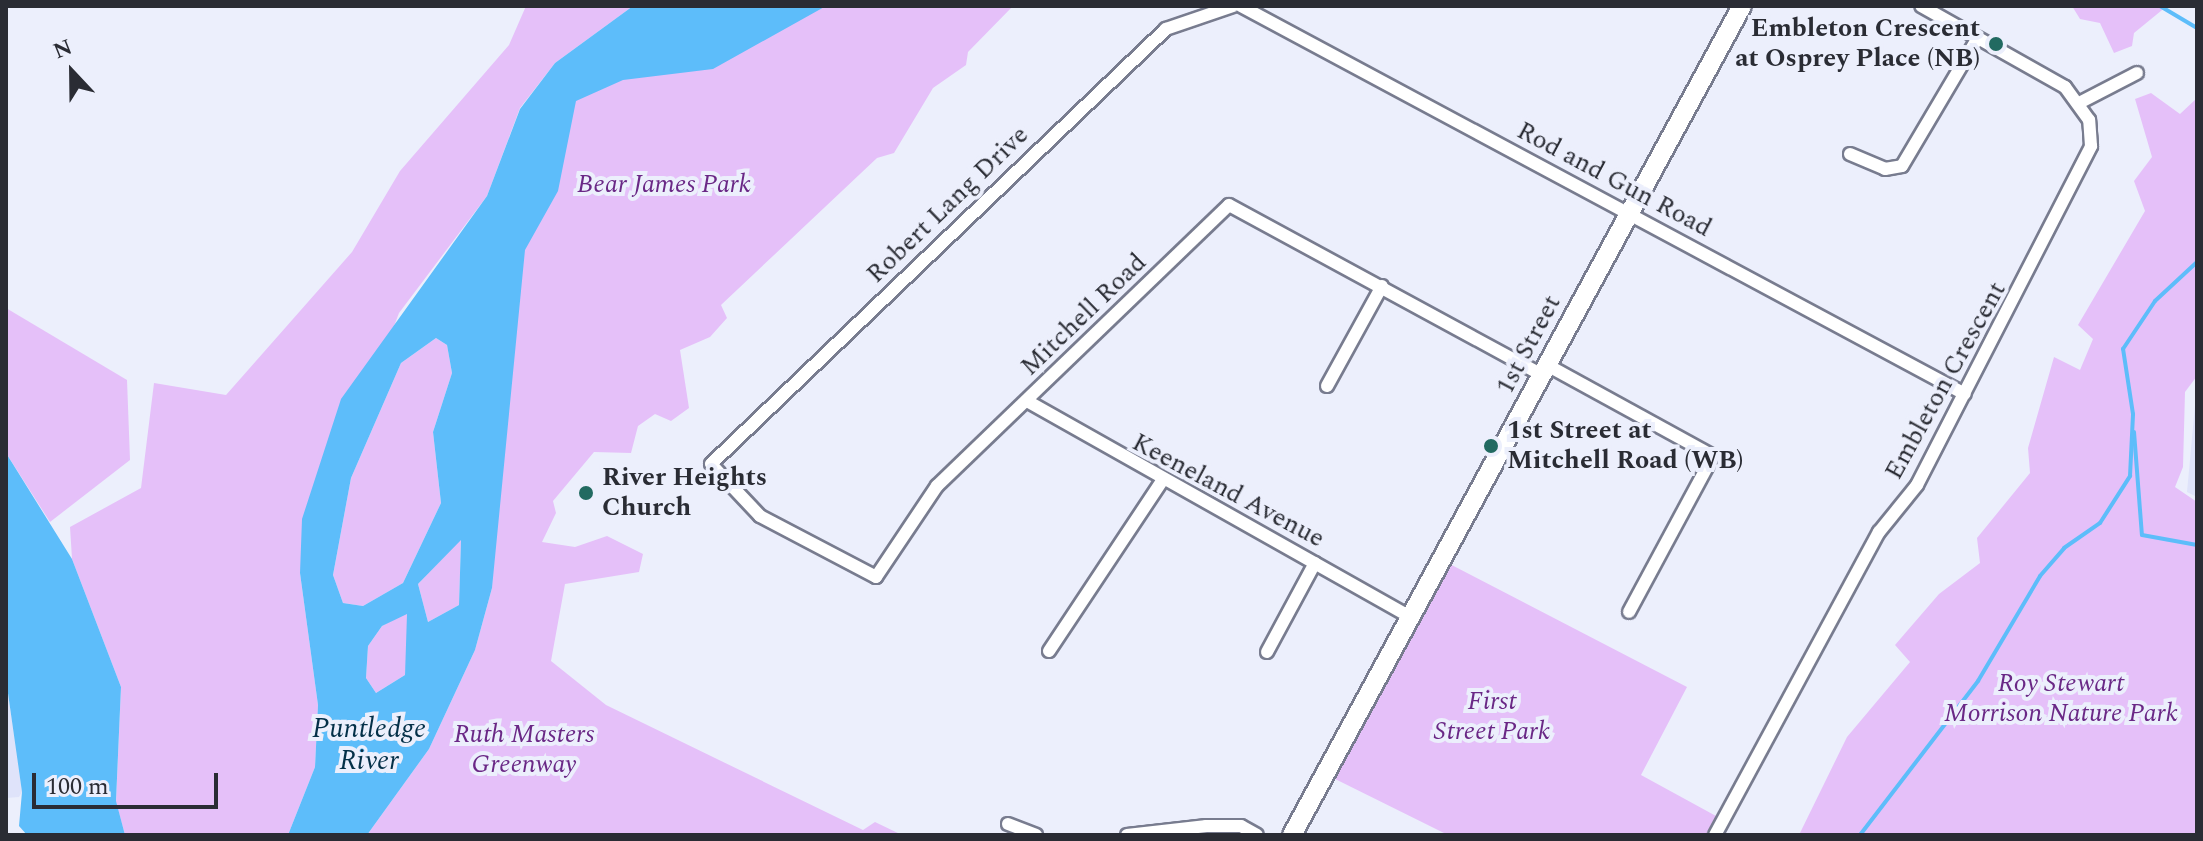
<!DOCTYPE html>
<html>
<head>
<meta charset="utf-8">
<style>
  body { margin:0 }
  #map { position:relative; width:2203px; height:841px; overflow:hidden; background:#eceffc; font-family:Spectral,serif }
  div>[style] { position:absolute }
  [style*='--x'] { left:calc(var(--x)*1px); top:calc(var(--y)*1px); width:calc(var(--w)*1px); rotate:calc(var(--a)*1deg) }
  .built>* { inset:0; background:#dfe3fa }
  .green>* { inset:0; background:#e5c0f9 }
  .water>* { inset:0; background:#5dbdfa }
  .stream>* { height:4px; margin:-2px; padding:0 2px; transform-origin:2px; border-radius:2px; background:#5dbdfa }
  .roads { filter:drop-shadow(2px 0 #787c8f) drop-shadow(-2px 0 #787c8f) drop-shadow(0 2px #787c8f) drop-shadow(0 -2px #787c8f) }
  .street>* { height:12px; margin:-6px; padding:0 6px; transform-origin:6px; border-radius:6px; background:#fff }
  .secondary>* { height:18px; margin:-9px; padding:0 9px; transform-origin:9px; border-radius:9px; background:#fff }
  .dots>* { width:22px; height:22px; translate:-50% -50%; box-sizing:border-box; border:4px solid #eceffc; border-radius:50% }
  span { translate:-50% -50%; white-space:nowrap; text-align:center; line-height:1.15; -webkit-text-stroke:8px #eceffc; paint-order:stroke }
  .poi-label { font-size:26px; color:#2a2c34; font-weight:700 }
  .right { translate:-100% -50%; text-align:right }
  .left { translate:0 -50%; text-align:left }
  .street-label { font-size:26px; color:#2a2c34 }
  .park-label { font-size:26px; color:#6a2886; font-style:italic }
  .water-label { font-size:28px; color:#043048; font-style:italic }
  .frame { position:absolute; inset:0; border:8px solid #2a2c34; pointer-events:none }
  .north { position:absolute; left:32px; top:32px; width:80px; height:80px; -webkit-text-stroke:6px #eceffc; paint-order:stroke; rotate:338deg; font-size:22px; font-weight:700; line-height:32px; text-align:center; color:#2a2c34 }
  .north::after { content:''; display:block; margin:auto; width:28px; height:36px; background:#2a2c34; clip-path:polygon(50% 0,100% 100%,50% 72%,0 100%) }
  .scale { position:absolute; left:32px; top:773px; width:186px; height:36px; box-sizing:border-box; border:4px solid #2a2c34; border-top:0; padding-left:10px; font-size:24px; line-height:28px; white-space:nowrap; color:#2a2c34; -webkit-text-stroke:6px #eceffc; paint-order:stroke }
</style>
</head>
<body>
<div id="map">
  <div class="built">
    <i style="clip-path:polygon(2197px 384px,2197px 497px,2187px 492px)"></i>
    <i style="clip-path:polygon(6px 679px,22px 792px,19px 797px,6px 798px)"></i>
  </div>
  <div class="green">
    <i style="clip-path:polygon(526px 6px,633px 6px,555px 63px,520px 108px,487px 196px,399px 313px,300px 573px,318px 705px,315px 767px,288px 835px,125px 835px,116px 802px,121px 687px,72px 559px,70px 527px,141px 488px,154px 383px,226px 395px,352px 252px,400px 171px,509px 45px)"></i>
    <i style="clip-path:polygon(775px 6px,1013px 6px,968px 52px,966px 65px,933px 88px,894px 153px,877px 158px,721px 305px,727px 318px,710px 337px,680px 350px,689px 408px,671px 421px,655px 414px,638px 426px,631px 453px,594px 452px,553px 501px,556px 513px,542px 542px,575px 547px,607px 536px,643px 554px,639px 572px,565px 584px,551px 661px,606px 705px,863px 830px,875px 822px,902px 835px,367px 835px,429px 749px,475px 650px,492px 588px,503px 269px,559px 115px,585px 84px)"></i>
    <i style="clip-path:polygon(2072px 6px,2167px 6px,2134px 33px,2132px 46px,2114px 53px,2100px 23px,2080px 19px)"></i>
    <i style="clip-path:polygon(2151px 93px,2180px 114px,2197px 98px,2197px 376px,2185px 392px,2183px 467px,2175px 487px,2197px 502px,2197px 835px,1799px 835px,1847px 737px,1910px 662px,1895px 645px,1939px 594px,1980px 563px,1977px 538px,2030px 473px,2028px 448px,2054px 357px,2080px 370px,2093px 339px,2078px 325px,2145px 211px,2134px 181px,2152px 157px,2135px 99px)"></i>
    <i style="clip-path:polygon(6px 308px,127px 380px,130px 460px,50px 522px,6px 453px)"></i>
    <i style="clip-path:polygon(436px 338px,447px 345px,452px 373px,433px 432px,441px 503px,403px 583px,363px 606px,343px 603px,333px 575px,351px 478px,401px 363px)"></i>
    <i style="clip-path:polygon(461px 539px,459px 605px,428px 622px,418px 584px)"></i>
    <i style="clip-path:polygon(1442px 560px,1687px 687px,1641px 775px,1716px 816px,1706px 835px,1448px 835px,1325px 774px)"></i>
    <i style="clip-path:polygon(406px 613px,412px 621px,405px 675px,376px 693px,366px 678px,368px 646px,382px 626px)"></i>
  </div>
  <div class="water">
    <i style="clip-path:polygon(evenodd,633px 6px,826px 6px,713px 69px,623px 80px,576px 101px,558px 191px,525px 250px,492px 588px,475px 650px,429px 749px,367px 835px,288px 835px,315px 767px,318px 705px,300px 573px,302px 519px,341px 399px,487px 196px,520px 109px,555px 63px,633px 6px,436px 338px,447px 345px,452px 373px,433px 432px,441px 503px,403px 583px,363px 606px,343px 603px,333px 575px,351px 478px,401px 363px,436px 338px,633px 6px,461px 540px,459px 605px,428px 622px,418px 584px,461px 540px,633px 6px,407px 614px,405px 675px,376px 693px,366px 678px,368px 646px,382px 626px,407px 614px)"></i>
    <i style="clip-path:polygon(6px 453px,72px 559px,121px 687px,116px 801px,125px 835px,27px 835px,19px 826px,22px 792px,6px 679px)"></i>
  </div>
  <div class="stream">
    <i style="--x:2160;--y:6;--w:43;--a:30.7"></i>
    <i style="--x:2134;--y:432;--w:103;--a:85.6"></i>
    <i style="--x:2142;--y:535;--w:56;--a:10.3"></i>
    <i style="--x:1860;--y:835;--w:194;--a:-52.5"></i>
    <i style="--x:1978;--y:681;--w:122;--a:-59.4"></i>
    <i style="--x:2040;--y:576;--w:37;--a:-49"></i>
    <i style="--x:2064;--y:548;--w:44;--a:-34.8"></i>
    <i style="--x:2100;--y:523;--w:56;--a:-57.4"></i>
    <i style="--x:2130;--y:476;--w:62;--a:-87.2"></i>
    <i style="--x:2133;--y:414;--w:66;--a:-98.7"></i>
    <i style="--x:2123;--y:349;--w:58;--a:-56.3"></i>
    <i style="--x:2155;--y:301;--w:57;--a:-42.9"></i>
  </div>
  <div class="roads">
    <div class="street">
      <i style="--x:1233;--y:6;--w:71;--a:161.1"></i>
      <i style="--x:1166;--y:29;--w:629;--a:136.29"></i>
      <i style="--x:711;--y:464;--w:71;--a:46.7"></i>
      <i style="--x:760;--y:516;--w:131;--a:27.7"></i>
      <i style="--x:876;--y:577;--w:110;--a:-56.2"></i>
      <i style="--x:937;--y:486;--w:405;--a:-43.9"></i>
      <i style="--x:1229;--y:205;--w:356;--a:28.5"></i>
      <i style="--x:1241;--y:6;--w:821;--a:28.19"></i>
      <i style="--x:2081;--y:102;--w:63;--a:-27.4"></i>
      <i style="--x:1850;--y:154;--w:38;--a:23"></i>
      <i style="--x:1885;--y:169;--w:17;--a:-10"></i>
      <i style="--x:1902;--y:166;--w:147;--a:-59.4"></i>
      <i style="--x:1547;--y:365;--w:189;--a:28.7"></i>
      <i style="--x:1713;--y:456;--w:177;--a:118.3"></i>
      <i style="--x:1327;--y:386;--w:114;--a:-61.2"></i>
      <i style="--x:1027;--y:401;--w:441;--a:29.4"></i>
      <i style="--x:1049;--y:651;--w:204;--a:-56.4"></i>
      <i style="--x:1267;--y:652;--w:101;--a:-61.7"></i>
      <i style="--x:1008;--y:824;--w:30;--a:21"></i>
      <i style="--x:1127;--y:835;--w:80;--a:-6.5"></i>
      <i style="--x:1206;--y:826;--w:35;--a:0"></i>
      <i style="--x:1241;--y:826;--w:18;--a:29"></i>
      <i style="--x:1715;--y:835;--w:345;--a:-61.6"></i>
      <i style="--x:1879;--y:532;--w:60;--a:-51"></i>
      <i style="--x:1917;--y:485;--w:381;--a:-62.8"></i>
      <i style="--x:2091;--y:146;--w:26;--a:-94"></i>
      <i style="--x:2089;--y:120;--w:41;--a:-126"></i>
      <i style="--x:2065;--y:87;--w:165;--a:-150.6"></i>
    </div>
    <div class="secondary">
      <i style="--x:1292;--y:835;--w:943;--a:-61.51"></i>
    </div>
  </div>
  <div class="dots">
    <i style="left:1996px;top:44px;background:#226a61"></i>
    <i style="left:1491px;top:446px;background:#226a61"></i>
    <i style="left:586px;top:493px;background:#226a61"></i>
  </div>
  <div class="poi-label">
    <span class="right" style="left:1980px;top:44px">Embleton Crescent<br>at Osprey Place (NB)</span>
    <span class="left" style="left:1507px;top:446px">1st Street at<br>Mitchell Road (WB)</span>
    <span class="left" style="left:602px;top:493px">River Heights<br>Church</span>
  </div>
  <div class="street-label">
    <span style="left:1614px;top:180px;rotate:28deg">Rod and Gun Road</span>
    <span style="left:948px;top:205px;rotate:-44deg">Robert Lang Drive</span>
    <span style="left:1084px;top:315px;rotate:-44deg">Mitchell Road</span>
    <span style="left:1529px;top:345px;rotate:-62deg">1st Street</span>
    <span style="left:1946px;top:381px;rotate:-61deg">Embleton Crescent</span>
    <span style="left:1228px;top:491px;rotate:28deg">Keeneland Avenue</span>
  </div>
  <div class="park-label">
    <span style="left:664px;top:185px">Bear James Park</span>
    <span style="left:2061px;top:699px">Roy Stewart<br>Morrison Nature Park</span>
    <span style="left:1492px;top:717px">First<br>Street Park</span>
    <span style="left:524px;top:750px">Ruth Masters<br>Greenway</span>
  </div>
  <div class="water-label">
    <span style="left:369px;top:745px">Puntledge<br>River</span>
  </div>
  <div class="frame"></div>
  <div class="north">N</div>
  <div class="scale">100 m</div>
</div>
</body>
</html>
